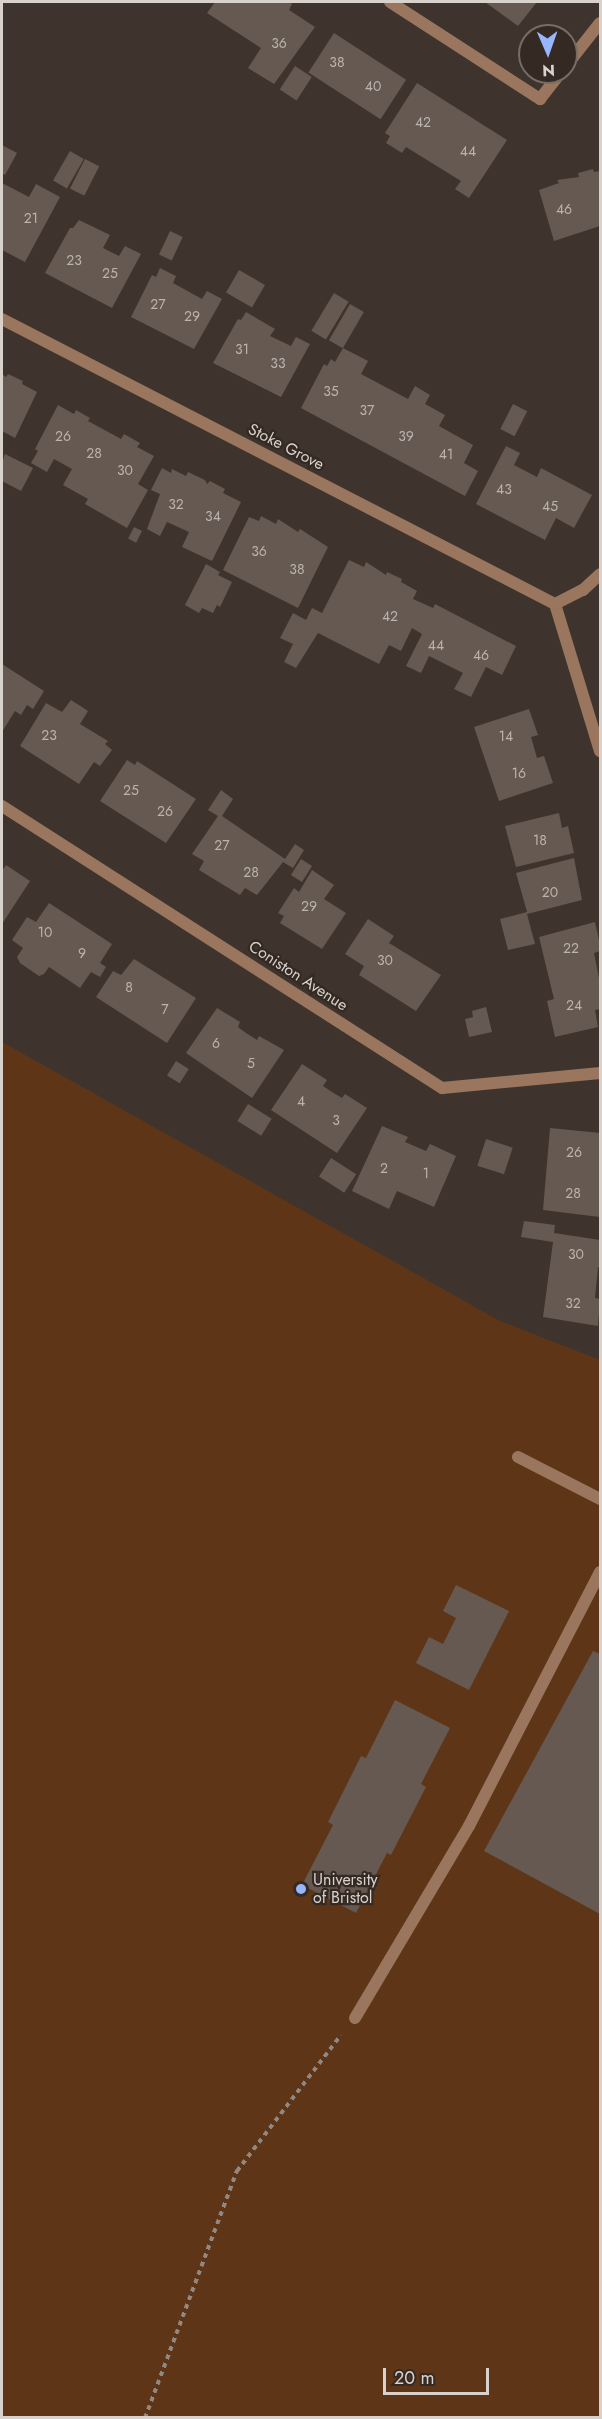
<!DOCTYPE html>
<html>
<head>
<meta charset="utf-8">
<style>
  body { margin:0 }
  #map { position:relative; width:602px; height:2419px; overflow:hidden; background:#3f342d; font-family:Jost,sans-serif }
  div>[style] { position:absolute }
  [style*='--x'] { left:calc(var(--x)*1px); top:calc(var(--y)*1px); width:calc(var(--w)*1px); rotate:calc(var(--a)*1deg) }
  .green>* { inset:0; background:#5e3617 }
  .building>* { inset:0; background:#655951; transform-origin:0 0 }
  .path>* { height:4px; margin-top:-2px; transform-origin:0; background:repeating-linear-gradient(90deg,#918883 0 4.5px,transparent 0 9px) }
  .lane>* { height:12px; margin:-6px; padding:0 6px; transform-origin:6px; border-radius:6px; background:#99765d }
  .street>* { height:12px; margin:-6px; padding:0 6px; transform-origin:6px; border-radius:6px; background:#99765d }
  .dots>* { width:16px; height:16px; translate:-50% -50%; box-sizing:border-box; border:3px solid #342a23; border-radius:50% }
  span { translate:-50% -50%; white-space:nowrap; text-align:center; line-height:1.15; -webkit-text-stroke:4.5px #342a23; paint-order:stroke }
  .number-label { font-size:14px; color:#bbb3ad }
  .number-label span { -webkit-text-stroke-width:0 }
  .street-label { font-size:16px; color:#d8d1cc }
  .poi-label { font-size:16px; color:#d8d1cc }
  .left { translate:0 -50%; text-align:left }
  .frame { position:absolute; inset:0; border:3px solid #d8d1cc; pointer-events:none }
  .north { position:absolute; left:518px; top:24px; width:60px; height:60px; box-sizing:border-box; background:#342a23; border:2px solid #766d67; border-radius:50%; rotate:178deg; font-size:16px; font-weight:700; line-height:24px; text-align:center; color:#d8d1cc }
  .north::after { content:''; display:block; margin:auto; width:21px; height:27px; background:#97b6fd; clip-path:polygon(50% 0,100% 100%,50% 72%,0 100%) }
  .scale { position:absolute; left:383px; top:2368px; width:106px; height:27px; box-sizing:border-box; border:3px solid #d8d1cc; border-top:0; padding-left:8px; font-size:18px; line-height:21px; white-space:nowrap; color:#d8d1cc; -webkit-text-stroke:4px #342a23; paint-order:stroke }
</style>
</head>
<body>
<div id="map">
  <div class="green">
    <i style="clip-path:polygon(2px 1042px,500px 1321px,600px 1360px,600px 2417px,2px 2417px)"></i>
  </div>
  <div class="building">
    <i style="clip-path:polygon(215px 2px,289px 2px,292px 4px,289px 10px,315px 27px,274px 84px,248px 68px,261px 48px,207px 13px)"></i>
    <i style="clip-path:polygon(485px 2px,537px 2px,518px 26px)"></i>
    <i style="left:334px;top:33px;width:86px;height:47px;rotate:33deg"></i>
    <i style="left:295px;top:66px;width:20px;height:28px;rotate:33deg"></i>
    <i style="clip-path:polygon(417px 83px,507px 140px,469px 198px,455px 189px,461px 181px,406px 147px,402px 153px,386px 143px,390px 136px,385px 133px)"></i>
    <i style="clip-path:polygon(2px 145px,17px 153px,5px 175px,2px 173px)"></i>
    <i style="left:70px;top:151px;width:16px;height:34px;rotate:30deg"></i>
    <i style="left:85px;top:159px;width:16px;height:33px;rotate:27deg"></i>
    <i style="clip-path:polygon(593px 169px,594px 172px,600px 171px,600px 226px,554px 241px,539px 190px,559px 183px,557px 180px,579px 177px,578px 173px)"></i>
    <i style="clip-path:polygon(2px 183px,29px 197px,36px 184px,60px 197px,25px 262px,2px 250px)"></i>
    <i style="clip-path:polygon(79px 220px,110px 235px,103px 248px,119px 256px,125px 246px,141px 254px,112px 308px,45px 273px,70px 228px,73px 228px)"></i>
    <i style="left:170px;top:231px;width:14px;height:26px;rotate:25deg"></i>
    <i style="clip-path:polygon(160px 268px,176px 276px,173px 283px,202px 299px,207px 291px,222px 299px,194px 349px,131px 317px,152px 275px,156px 277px)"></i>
    <i style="left:239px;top:270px;width:30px;height:26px;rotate:30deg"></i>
    <i style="left:334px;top:293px;width:17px;height:44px;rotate:31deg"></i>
    <i style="left:350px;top:304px;width:16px;height:42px;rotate:30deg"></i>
    <i style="clip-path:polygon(246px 312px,275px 329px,270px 336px,291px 346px,296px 337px,310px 344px,281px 397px,213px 363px,238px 319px,241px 320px)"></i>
    <i style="clip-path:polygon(343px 348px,368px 361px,361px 374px,408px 399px,415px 386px,430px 395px,425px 404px,445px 415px,439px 426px,473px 445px,464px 463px,478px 471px,465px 496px,301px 408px,324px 364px,327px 366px,331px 359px,335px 362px)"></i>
    <i style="clip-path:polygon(2px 374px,6px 377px,8px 374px,23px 381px,22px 384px,37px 392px,15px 438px,2px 431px)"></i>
    <i style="left:513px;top:404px;width:16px;height:28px;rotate:27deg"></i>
    <i style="clip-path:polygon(58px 405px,74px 414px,76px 410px,90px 418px,88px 421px,121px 439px,124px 434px,140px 443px,137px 447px,154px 456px,138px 484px,148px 490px,127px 528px,85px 504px,88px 499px,63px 485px,72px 469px,54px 459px,47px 472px,31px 463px,38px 451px,35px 449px)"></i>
    <i style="clip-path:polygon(506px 446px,520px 453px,514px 465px,537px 477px,541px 468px,592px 495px,574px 528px,556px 518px,545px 540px,476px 504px)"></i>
    <i style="clip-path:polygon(5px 454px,33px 468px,21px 491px,2px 481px,2px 462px)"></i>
    <i style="clip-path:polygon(162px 468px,171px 473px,172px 469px,186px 476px,188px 472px,205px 480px,207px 484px,210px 481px,225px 489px,223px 493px,241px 502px,212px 561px,182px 547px,189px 532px,167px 522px,160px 536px,147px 529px,160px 494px,151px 490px)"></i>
    <i style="clip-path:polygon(261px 516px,276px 524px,278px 519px,298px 532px,300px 529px,328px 547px,298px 608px,223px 570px,249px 517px,259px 521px)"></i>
    <i style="left:134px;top:527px;width:9px;height:13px;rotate:27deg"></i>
    <i style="clip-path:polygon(349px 560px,364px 567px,366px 562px,386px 575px,387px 572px,402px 579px,401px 582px,417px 591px,413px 599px,433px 608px,435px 604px,516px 646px,502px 675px,486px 667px,471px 697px,454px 689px,463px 673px,429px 656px,421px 673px,406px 666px,422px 634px,412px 628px,401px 651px,389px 645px,379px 664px,318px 633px,296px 668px,284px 662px,293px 644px,280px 638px,293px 613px,306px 620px,312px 608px,322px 613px)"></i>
    <i style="clip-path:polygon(206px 564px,220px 572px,218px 575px,232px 582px,220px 607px,217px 605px,213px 613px,202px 608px,199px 613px,185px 605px)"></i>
    <i style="clip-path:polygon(2px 664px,44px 691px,33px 709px,27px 705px,21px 715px,15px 711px,2px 732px)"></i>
    <i style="clip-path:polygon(71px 700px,88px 711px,80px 724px,108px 741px,105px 744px,112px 750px,100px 766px,94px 762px,79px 784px,20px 746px,46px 703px,62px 712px)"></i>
    <i style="clip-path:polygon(529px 709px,538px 735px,531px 737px,537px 758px,544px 756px,553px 783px,499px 801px,474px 727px)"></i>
    <i style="clip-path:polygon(127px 760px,135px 765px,137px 761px,196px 799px,166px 843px,100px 801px)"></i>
    <i style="clip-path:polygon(221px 790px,233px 799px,222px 816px,285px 859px,295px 844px,304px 850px,293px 868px,283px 862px,257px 895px,245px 888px,240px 895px,199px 870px,204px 861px,192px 854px,218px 816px,208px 810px)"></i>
    <i style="clip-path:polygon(559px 813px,562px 828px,568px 826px,574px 853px,516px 867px,505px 826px)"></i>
    <i style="clip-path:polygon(574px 858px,582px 900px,527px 914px,535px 944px,508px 950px,500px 919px,527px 912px,516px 873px)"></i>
    <i style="left:301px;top:859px;width:13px;height:19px;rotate:32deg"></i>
    <i style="clip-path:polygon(6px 865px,30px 881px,2px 924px,2px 871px)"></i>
    <i style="clip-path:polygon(312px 870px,334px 885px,324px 899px,346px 913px,322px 949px,280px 923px,284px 916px,278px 913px,294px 888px,299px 892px)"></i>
    <i style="clip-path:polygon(49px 903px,112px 944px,100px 963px,106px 967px,100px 977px,91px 972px,80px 988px,49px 967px,44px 974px,39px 976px,20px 963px,17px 957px,23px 948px,12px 940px,27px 917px,36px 922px)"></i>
    <i style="clip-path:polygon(368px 919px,394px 936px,389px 943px,441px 975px,416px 1011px,359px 975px,364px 966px,345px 954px)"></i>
    <i style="clip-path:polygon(595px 922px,600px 945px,600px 951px,594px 953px,600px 983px,600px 1009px,595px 1010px,598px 1027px,555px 1037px,547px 1001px,554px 999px,539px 937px)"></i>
    <i style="clip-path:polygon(134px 959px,196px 998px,167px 1043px,96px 997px,113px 971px,121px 975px)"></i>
    <i style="clip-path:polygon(486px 1007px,492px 1032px,469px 1037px,465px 1019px,473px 1017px,472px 1011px)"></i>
    <i style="clip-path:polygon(217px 1008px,240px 1022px,238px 1027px,246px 1033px,257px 1040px,259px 1036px,284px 1050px,252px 1098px,186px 1053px)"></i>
    <i style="left:176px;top:1061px;width:15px;height:17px;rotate:32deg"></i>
    <i style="clip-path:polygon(302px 1064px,327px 1080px,323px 1086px,332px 1092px,342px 1098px,345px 1094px,367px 1108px,337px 1153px,271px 1110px)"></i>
    <i style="left:248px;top:1104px;width:28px;height:20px;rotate:32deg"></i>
    <i style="clip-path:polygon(382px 1126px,408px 1137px,405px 1142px,426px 1151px,430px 1144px,456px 1156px,434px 1207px,397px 1191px,389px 1209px,352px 1191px)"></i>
    <i style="clip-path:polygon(550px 1128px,600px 1133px,600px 1217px,543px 1210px)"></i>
    <i style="left:486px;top:1139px;width:28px;height:28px;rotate:18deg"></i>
    <i style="left:331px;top:1158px;width:30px;height:22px;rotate:33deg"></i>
    <i style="clip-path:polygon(524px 1221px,555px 1225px,554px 1233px,600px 1240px,600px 1268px,598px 1267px,595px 1298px,600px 1299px,598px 1326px,543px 1317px,553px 1242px,521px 1237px)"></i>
    <i style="clip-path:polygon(456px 1585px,509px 1611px,469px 1690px,416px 1663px,429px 1637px,443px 1644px,456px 1618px,443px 1611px)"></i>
    <i style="clip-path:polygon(593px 1651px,600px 1654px,600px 1914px,484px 1851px)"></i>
    <i style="clip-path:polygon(395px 1700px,450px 1728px,421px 1784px,426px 1787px,391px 1855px,387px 1853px,356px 1913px,302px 1885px,333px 1825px,328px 1822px,361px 1756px,366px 1758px)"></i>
  </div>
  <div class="path">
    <i style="--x:145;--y:2418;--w:264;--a:-69.6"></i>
    <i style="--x:237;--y:2171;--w:171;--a:-52.6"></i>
  </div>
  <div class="lane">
    <i style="--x:518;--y:1457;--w:92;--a:27.1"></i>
    <i style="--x:355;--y:2018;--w:223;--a:-59.3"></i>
    <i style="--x:469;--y:1826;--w:286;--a:-62.7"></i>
  </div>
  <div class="street">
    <i style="--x:390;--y:2;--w:179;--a:32.9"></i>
    <i style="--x:540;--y:99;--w:34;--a:-52"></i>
    <i style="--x:566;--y:66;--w:55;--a:-51.7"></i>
    <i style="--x:2;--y:319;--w:622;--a:27.27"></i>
    <i style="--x:555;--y:604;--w:154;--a:73"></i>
    <i style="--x:555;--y:604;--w:31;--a:-27"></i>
    <i style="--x:583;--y:590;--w:23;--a:-43"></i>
    <i style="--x:2;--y:806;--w:523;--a:32.66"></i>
    <i style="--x:442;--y:1088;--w:159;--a:-5.4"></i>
  </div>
  <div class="dots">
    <i style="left:301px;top:1889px;background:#97b6fd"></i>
  </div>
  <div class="number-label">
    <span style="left:279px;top:43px">36</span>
    <span style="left:337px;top:62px">38</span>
    <span style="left:373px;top:86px">40</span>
    <span style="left:423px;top:122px">42</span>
    <span style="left:468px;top:151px">44</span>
    <span style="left:564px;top:209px">46</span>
    <span style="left:31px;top:218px">21</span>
    <span style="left:74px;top:260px">23</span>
    <span style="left:110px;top:273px">25</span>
    <span style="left:158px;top:304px">27</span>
    <span style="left:192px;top:316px">29</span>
    <span style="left:242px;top:349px">31</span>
    <span style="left:278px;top:363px">33</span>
    <span style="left:331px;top:391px">35</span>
    <span style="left:367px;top:410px">37</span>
    <span style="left:63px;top:436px">26</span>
    <span style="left:406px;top:436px">39</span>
    <span style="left:94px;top:453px">28</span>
    <span style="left:446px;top:454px">41</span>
    <span style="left:125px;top:470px">30</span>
    <span style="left:504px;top:489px">43</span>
    <span style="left:176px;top:504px">32</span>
    <span style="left:550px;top:506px">45</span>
    <span style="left:213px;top:516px">34</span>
    <span style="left:259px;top:551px">36</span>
    <span style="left:297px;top:569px">38</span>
    <span style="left:390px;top:616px">42</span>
    <span style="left:436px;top:645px">44</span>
    <span style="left:481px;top:655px">46</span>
    <span style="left:49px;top:735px">23</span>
    <span style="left:506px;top:736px">14</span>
    <span style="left:519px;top:773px">16</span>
    <span style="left:131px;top:790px">25</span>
    <span style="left:165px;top:811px">26</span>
    <span style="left:540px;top:840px">18</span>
    <span style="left:222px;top:845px">27</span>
    <span style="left:251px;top:872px">28</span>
    <span style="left:550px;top:892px">20</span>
    <span style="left:309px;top:906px">29</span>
    <span style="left:45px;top:932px">10</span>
    <span style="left:571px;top:948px">22</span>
    <span style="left:82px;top:953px">9</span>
    <span style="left:385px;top:960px">30</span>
    <span style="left:129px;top:987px">8</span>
    <span style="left:574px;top:1005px">24</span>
    <span style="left:165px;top:1009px">7</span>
    <span style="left:216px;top:1043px">6</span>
    <span style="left:251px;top:1063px">5</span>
    <span style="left:301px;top:1101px">4</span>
    <span style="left:336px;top:1120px">3</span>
    <span style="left:574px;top:1152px">26</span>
    <span style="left:384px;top:1168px">2</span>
    <span style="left:426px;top:1173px">1</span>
    <span style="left:573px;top:1193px">28</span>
    <span style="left:576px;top:1254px">30</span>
    <span style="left:573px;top:1303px">32</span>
  </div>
  <div class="street-label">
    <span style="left:286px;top:447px;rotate:27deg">Stoke Grove</span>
    <span style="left:298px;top:976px;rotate:33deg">Coniston Avenue</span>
  </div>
  <div class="poi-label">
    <span class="left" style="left:313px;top:1889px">University<br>of Bristol</span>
  </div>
  <div class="frame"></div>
  <div class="north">N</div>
  <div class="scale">20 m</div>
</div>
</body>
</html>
